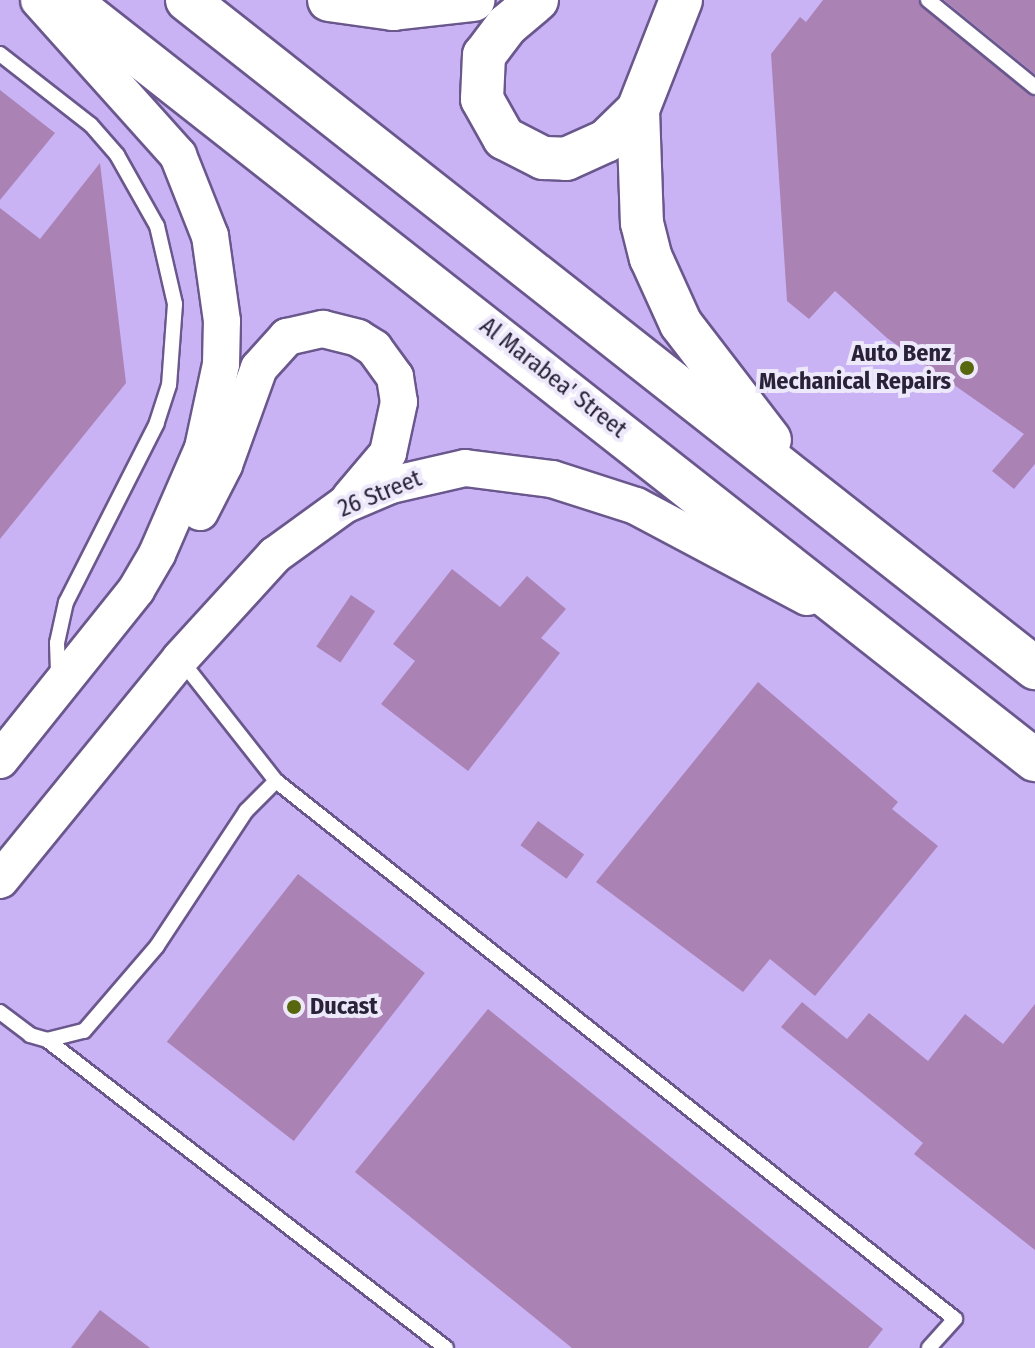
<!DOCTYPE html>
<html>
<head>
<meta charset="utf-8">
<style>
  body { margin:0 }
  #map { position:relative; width:1035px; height:1348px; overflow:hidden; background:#d2bffb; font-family:"Fira Sans Condensed",sans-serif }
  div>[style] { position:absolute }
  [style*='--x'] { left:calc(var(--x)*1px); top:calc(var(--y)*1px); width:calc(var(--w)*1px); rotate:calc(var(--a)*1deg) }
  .built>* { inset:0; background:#c9b3f5; transform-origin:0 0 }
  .building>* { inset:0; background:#aa82b4; transform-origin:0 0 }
  .roads { filter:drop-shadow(2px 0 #6a588d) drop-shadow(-2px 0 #6a588d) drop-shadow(0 2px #6a588d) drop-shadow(0 -2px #6a588d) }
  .service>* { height:14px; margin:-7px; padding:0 7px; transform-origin:7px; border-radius:7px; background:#fff }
  .tertiary>* { height:36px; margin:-18px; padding:0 18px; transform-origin:18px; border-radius:18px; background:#fff }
  .secondary>* { height:42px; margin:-21px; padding:0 21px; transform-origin:21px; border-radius:21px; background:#fff }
  .dots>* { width:22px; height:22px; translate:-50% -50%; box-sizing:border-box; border:4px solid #eee8fb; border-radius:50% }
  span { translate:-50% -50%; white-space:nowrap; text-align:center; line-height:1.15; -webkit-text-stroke:8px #eee8fb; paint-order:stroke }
  .poi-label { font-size:24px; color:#2a2239; font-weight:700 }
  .right { translate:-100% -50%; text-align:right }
  .left { translate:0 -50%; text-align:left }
  .street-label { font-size:24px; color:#2a2239 }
</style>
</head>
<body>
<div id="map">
  <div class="built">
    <i style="left:0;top:0;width:1035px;height:1348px"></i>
  </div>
  <div class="building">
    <i style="clip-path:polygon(823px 0,918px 0,1035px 97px,1035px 464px,1014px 489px,992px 471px,1024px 434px,887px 338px,835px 291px,809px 319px,787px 301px,771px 54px,800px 17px,806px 22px)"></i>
    <i style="clip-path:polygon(944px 0,1035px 0,1035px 74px)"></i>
    <i style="clip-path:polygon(0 90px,55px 133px,0 200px)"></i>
    <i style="clip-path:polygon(100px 163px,126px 383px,0 539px,0 208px,40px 239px)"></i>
    <i style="clip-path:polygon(452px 569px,500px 607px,527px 576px,566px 609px,541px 638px,560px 653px,468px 771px,381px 704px,415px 661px,393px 644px)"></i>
    <i style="left:351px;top:595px;width:29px;height:62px;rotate:34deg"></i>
    <i style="clip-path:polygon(758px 682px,898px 802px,892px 809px,938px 846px,815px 996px,770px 959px,743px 992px,596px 882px)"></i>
    <i style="left:538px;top:821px;width:57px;height:30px;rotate:36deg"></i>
    <i style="left:298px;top:874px;width:161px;height:213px;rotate:38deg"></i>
    <i style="clip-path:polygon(802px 1002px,847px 1039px,869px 1013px,928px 1061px,965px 1014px,1003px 1044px,1035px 1004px,1035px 1250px,914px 1154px,923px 1143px,781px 1027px)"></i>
    <i style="clip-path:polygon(488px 1009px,883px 1329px,868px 1348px,572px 1348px,355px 1172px)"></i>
    <i style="clip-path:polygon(100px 1310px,150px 1348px,71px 1348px)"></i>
  </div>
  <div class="roads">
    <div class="service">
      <i style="--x:928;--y:0;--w:138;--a:39.1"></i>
      <i style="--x:0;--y:54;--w:115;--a:38"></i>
      <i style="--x:91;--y:125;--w:40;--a:49"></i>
      <i style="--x:117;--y:155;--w:81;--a:60.6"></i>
      <i style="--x:157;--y:226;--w:80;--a:77"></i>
      <i style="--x:175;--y:304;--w:81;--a:94.2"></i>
      <i style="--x:169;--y:385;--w:40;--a:108"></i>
      <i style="--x:157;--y:423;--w:201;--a:116.9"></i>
      <i style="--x:66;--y:602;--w:42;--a:102.4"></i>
      <i style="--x:57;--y:643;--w:34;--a:88"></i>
      <i style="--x:276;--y:781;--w:866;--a:38.39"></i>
      <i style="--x:955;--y:1319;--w:39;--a:132"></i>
      <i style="--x:0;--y:1012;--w:38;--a:37"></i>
      <i style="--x:30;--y:1035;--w:18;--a:16"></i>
      <i style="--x:47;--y:1040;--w:38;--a:-14"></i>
      <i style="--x:84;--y:1031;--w:112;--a:-49.3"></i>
      <i style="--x:157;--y:946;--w:162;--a:-56.6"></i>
      <i style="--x:246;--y:811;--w:42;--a:-45"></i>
      <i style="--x:276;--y:781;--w:155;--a:-128.2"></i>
      <i style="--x:47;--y:1040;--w:504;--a:37.67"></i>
    </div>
    <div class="tertiary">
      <i style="--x:200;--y:512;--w:53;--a:-62.9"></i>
      <i style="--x:224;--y:465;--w:103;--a:-70.2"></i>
      <i style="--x:259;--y:368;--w:42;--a:-47.9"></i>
      <i style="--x:287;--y:337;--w:37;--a:-13"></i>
      <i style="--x:323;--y:329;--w:36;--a:14"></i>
      <i style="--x:358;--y:338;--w:19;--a:32"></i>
      <i style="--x:374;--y:348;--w:36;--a:54"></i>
      <i style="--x:395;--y:377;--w:25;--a:81"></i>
      <i style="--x:399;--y:402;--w:52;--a:102.2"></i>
      <i style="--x:388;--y:453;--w:59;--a:130.2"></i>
      <i style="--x:0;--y:760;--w:218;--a:-51.3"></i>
      <i style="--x:136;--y:590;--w:42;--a:-59.7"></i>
      <i style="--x:157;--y:554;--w:116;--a:-66.5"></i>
      <i style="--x:203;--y:448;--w:86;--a:-77.9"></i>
      <i style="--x:221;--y:364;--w:43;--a:-88.7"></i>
      <i style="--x:222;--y:321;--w:86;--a:-98"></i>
      <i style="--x:210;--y:236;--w:87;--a:-111.6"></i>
      <i style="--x:178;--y:155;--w:208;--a:-131.9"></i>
      <i style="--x:0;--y:880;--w:285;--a:-50.8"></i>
      <i style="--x:180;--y:659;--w:141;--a:-47.6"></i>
      <i style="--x:275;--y:555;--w:85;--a:-35.9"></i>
      <i style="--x:344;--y:505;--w:51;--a:-23.1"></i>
      <i style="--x:391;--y:485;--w:76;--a:-12.9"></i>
      <i style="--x:465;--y:468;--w:88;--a:7.2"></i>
      <i style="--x:552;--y:479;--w:88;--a:17.8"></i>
      <i style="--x:636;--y:506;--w:194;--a:28"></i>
    </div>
    <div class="secondary">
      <i style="--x:68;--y:0;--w:1230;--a:38.17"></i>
      <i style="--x:187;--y:0;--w:1080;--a:38.23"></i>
      <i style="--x:329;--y:0;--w:65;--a:8"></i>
      <i style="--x:393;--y:9;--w:81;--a:-6.4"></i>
      <i style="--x:537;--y:0;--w:39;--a:140"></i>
      <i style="--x:507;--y:25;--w:38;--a:127"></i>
      <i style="--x:484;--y:55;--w:44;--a:92.6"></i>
      <i style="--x:482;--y:99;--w:45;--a:60.6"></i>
      <i style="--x:504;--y:138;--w:44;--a:27.1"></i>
      <i style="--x:543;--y:158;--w:23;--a:2"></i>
      <i style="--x:566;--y:159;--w:44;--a:-24.2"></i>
      <i style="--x:606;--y:141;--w:45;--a:-44.1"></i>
      <i style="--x:681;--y:0;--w:118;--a:111.4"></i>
      <i style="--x:638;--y:110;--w:113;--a:88"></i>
      <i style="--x:642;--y:223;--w:36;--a:76"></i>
      <i style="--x:651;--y:258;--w:72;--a:65.6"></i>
      <i style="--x:681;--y:324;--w:146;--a:52.5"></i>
    </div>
  </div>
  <div class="dots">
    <i style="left:967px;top:368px;background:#58660d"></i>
    <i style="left:294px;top:1007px;background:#58660d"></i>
  </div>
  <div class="poi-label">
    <span class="right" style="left:951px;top:368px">Auto Benz<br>Mechanical Repairs</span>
    <span class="left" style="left:310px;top:1007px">Ducast</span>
  </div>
  <div class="street-label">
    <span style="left:553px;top:378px;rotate:38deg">Al Marabea' Street</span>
    <span style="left:380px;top:494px;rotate:-22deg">26 Street</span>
  </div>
</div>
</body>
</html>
